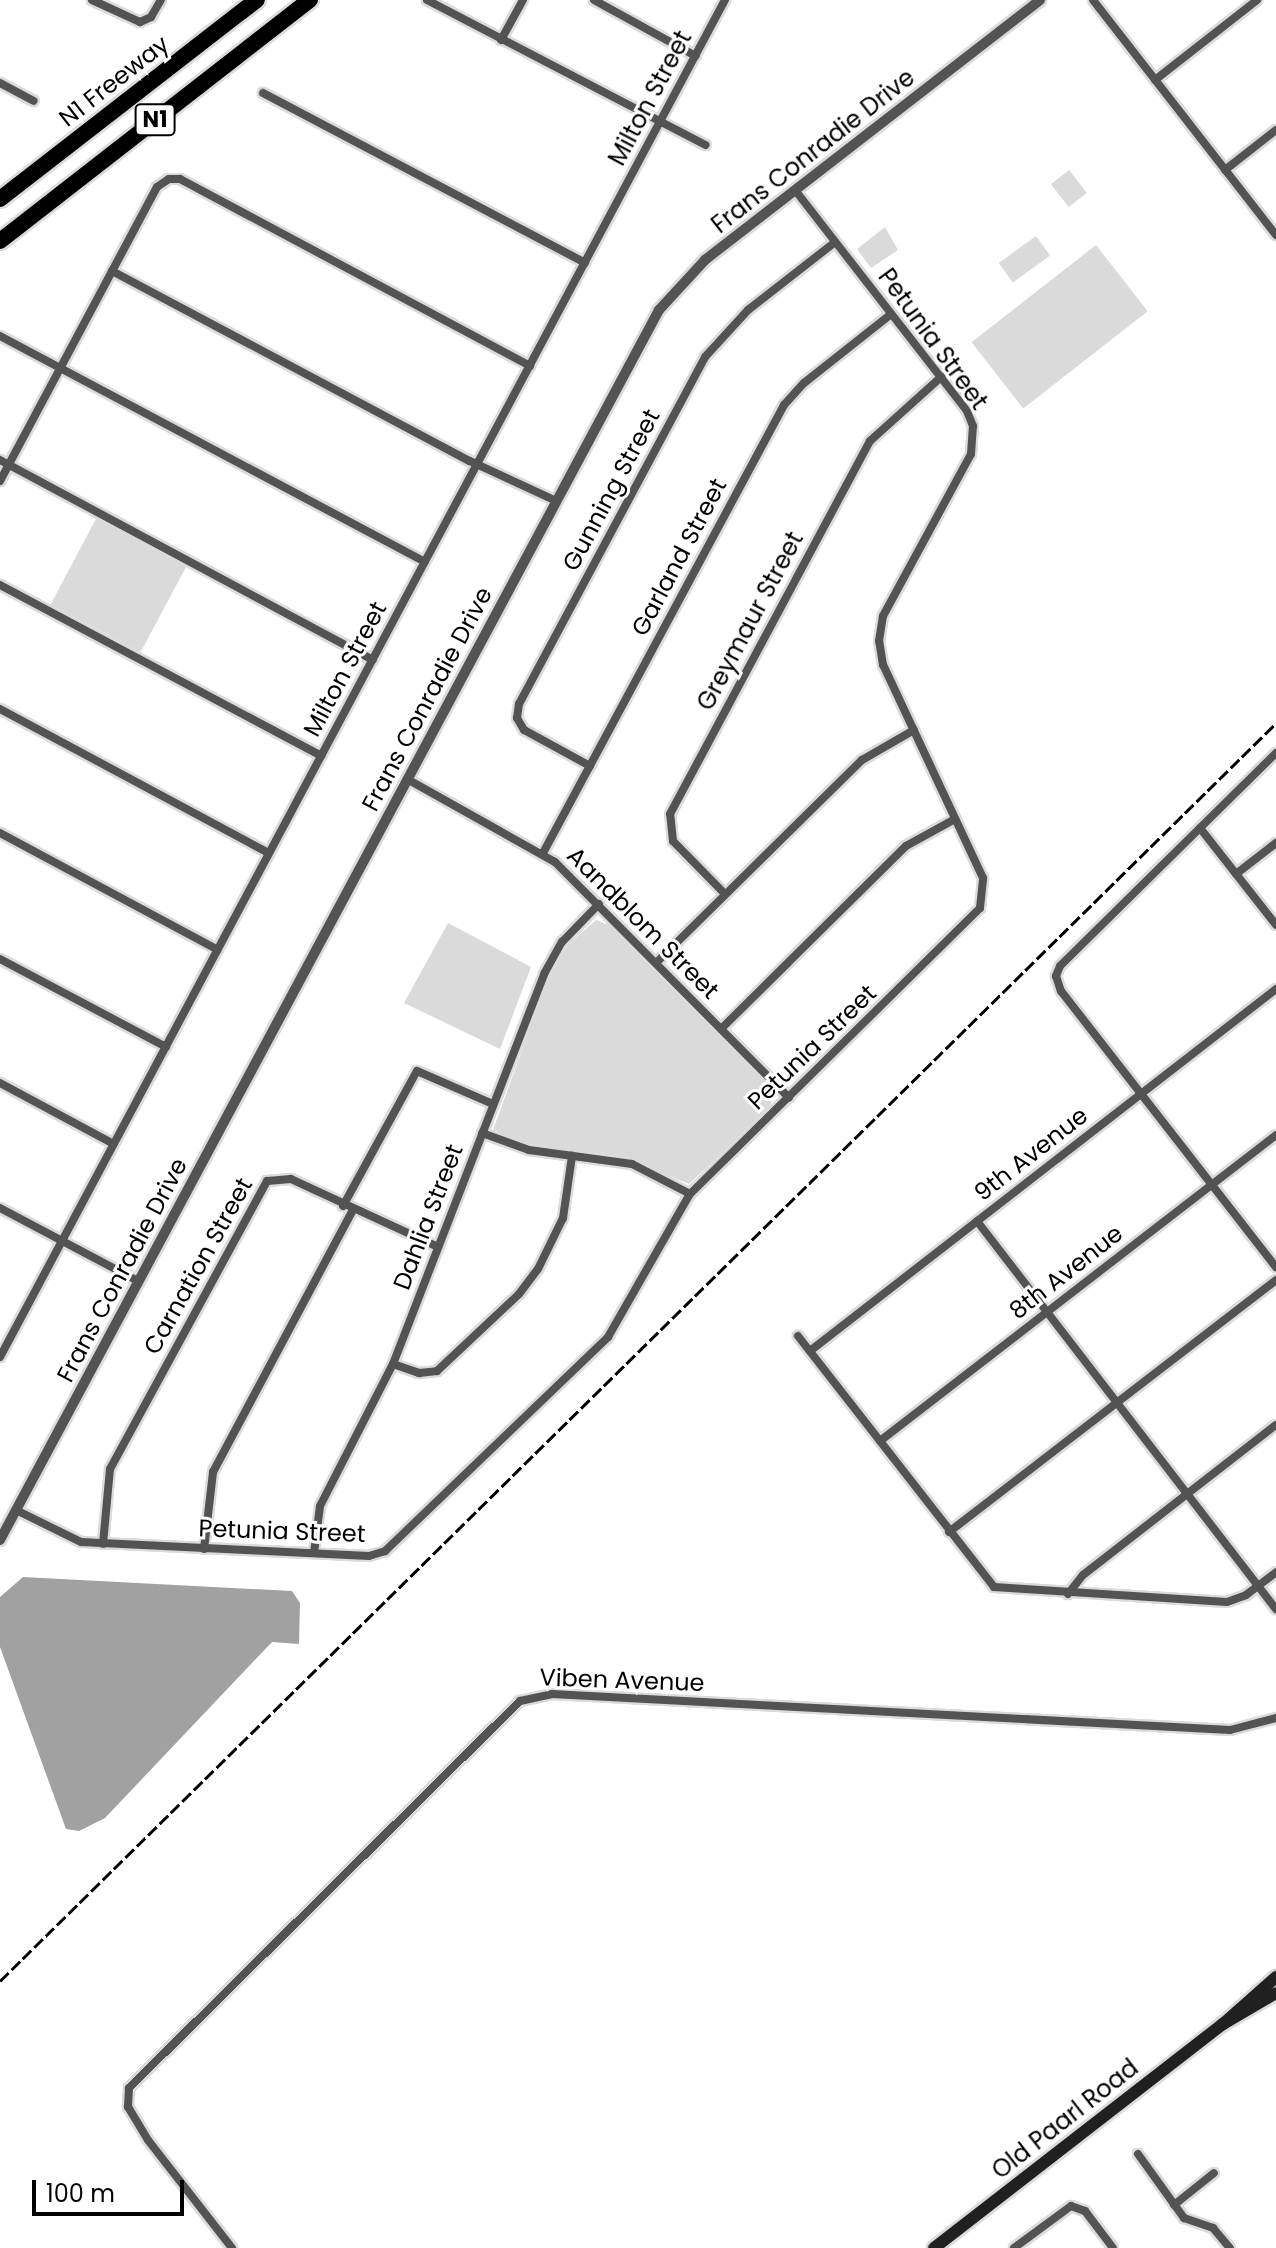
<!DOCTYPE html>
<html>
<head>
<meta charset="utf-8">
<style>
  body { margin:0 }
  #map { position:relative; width:1276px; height:2248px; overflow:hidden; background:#fff; font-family:Poppins,sans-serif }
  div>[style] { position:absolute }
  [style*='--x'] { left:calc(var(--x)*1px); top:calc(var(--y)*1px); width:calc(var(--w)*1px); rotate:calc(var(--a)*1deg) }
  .green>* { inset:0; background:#dadada; transform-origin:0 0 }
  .water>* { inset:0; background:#a1a1a1 }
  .roads { filter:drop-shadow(2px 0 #dbdbdb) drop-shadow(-2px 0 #dbdbdb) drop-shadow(0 2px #dbdbdb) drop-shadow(0 -2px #dbdbdb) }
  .minor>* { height:8px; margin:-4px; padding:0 4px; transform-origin:4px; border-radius:4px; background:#535353 }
  .tertiary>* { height:10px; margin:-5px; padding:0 5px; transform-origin:5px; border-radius:5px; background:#535353 }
  .secondary>* { height:12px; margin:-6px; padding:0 6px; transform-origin:6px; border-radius:6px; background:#202020 }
  .motorway>* { height:16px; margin:-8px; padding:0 8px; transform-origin:8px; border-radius:8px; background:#000 }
  .rail>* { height:3px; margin-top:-1.5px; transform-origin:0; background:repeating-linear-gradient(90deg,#000 0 12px,transparent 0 16px) }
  span { translate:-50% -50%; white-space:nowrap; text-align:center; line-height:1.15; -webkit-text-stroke:6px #fff; paint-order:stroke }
  .shield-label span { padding:2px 6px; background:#fff; border:2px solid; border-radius:6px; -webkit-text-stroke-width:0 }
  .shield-label { font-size:22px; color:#000; font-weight:700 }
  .street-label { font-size:24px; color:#000 }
  .scale { position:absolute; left:32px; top:2180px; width:152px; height:36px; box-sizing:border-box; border:4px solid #000; border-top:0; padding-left:10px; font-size:24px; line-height:28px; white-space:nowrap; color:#000; -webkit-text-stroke:6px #fff; paint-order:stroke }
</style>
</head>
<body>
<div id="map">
  <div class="green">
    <i style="left:1069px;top:170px;width:29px;height:23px;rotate:52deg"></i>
    <i style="clip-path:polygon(885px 227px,898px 250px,871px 268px,857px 249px)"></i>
    <i style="left:1036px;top:236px;width:24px;height:46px;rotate:54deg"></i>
    <i style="left:1096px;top:245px;width:84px;height:158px;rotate:52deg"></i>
    <i style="left:97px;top:517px;width:102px;height:99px;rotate:28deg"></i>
    <i style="clip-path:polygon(596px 920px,611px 926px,773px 1091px,770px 1108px,689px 1184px,623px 1157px,516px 1142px,493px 1130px,551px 970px,569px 944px)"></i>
    <i style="clip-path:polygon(448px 923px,531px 967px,500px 1049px,404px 1003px)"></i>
  </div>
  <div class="water">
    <i style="clip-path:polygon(23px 1577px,292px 1591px,300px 1603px,299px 1644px,272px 1642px,105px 1818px,79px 1831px,66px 1829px,0 1647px,0 1597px)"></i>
  </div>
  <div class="roads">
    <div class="minor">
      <i style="--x:92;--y:0;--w:53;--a:24.6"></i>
      <i style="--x:140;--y:22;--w:12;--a:-24"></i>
      <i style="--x:151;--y:17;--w:20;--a:-60"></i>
      <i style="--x:427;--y:0;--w:314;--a:27.5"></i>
      <i style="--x:594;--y:0;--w:116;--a:28.8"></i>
      <i style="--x:1093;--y:0;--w:298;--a:52.1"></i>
      <i style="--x:501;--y:40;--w:46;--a:-61.2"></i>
      <i style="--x:1155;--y:80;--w:130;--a:-38.1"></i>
      <i style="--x:0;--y:83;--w:38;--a:28"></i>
      <i style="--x:263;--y:93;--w:364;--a:27.8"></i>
      <i style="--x:1225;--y:170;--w:65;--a:-38.1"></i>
      <i style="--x:112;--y:271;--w:405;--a:28"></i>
      <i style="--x:470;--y:461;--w:95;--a:24.9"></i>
      <i style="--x:0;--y:336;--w:481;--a:28"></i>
      <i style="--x:0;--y:460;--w:423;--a:28.2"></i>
      <i style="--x:0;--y:481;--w:333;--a:-61.9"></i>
      <i style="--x:157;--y:187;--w:14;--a:-34"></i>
      <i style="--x:169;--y:179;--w:11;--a:0"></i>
      <i style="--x:180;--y:179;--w:397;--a:28.1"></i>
      <i style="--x:0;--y:585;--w:364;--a:28"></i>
      <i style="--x:0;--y:709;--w:305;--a:28.2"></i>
      <i style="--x:1276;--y:753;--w:303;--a:135.4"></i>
      <i style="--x:1060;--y:966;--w:11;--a:112"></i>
      <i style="--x:1056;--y:976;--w:16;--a:72"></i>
      <i style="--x:1061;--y:991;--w:350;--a:52.1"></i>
      <i style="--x:590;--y:766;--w:75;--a:-151.4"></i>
      <i style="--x:524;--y:730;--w:14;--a:-120"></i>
      <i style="--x:517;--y:718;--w:14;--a:-82"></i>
      <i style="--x:519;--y:704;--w:394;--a:-61.8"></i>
      <i style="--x:705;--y:357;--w:64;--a:-47.5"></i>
      <i style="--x:748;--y:310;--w:110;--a:-38"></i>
      <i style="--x:407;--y:779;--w:170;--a:29.3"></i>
      <i style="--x:555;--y:862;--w:332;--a:45.2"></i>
      <i style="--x:1200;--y:828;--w:123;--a:51.9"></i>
      <i style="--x:0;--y:833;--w:247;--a:28.2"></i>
      <i style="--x:543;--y:853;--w:509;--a:-61.72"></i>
      <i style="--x:784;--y:405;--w:30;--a:-48"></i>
      <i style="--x:804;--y:383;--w:111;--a:-38.4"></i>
      <i style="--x:1236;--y:874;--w:51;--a:-37.8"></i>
      <i style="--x:725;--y:894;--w:74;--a:-134.5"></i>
      <i style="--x:673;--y:841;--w:27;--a:-96"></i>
      <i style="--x:670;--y:814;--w:423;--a:-61.8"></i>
      <i style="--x:870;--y:441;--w:96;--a:-42"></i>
      <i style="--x:0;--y:959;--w:188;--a:27.9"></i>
      <i style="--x:656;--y:963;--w:289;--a:-44.6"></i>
      <i style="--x:862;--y:760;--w:60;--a:-30"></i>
      <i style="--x:721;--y:1029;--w:260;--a:-44.7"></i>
      <i style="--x:906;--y:846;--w:56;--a:-28.9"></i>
      <i style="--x:0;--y:1083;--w:129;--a:28.2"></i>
      <i style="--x:482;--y:1133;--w:50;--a:19.9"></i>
      <i style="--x:529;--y:1150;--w:104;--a:7.7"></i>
      <i style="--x:632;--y:1164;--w:65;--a:27.3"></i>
      <i style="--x:343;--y:1206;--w:154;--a:-61.3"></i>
      <i style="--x:417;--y:1071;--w:83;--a:23.5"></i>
      <i style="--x:0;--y:1208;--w:156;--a:27.9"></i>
      <i style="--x:977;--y:1221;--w:490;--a:52.4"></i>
      <i style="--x:798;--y:1336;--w:318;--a:52"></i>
      <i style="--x:994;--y:1587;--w:233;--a:3.7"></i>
      <i style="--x:1227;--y:1602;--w:20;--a:-20"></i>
      <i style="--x:1246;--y:1595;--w:38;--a:-37"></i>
      <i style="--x:810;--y:1351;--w:590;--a:-37.84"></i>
      <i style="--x:0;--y:1357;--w:1539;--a:-61.89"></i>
      <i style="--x:393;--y:1364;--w:28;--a:19"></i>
      <i style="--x:419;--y:1373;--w:18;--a:-6"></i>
      <i style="--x:437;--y:1371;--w:112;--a:-43.2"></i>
      <i style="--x:519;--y:1294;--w:31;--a:-53"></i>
      <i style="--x:538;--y:1269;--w:57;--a:-63.9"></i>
      <i style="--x:563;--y:1218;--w:63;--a:-81.7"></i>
      <i style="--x:880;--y:1441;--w:500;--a:-37.69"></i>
      <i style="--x:16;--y:1510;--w:72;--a:26.2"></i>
      <i style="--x:81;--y:1542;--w:288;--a:2.8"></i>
      <i style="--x:369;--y:1556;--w:17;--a:-17"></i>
      <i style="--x:385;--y:1551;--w:309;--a:-43.8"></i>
      <i style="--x:608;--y:1337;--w:165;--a:-60.2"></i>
      <i style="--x:690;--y:1194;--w:407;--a:-44.6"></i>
      <i style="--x:980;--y:908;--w:30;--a:-84"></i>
      <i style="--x:983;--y:878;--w:235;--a:-115.1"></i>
      <i style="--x:883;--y:665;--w:24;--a:-99"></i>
      <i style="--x:879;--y:641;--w:25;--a:-81"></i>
      <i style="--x:883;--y:616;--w:184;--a:-61.5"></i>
      <i style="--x:971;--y:454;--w:28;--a:-86"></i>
      <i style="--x:973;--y:426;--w:16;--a:-112"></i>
      <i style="--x:967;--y:411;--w:280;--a:-127.9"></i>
      <i style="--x:949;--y:1532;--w:413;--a:-37.6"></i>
      <i style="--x:103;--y:1544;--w:75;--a:-84.7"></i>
      <i style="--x:110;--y:1469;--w:328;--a:-61.4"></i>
      <i style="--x:267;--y:1181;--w:24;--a:-5"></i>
      <i style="--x:291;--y:1179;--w:162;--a:24.8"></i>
      <i style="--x:204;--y:1549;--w:78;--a:-83.3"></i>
      <i style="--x:213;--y:1472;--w:297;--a:-61.9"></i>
      <i style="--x:314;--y:1553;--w:47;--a:-82.7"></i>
      <i style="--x:320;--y:1506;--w:160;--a:-62.8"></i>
      <i style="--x:393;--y:1364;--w:418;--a:-68.8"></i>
      <i style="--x:544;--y:974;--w:37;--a:-61"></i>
      <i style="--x:562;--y:942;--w:53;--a:-45.8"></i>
      <i style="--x:1068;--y:1594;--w:24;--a:-52"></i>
      <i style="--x:1083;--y:1575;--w:244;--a:-37.9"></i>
      <i style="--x:1138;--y:2154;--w:79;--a:54.3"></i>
      <i style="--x:1184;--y:2218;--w:31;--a:19"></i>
      <i style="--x:1213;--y:2228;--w:26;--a:50"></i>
      <i style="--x:1174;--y:2205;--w:51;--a:-38.7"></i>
      <i style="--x:232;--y:2248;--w:137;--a:-127.9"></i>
      <i style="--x:148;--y:2140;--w:39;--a:-121"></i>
      <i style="--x:128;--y:2107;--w:19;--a:-87"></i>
      <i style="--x:129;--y:2088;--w:550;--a:-44.71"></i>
      <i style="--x:520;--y:1701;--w:33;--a:-12"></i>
      <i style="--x:552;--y:1694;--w:679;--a:3.04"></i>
      <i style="--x:1230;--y:1730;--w:48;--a:-14.6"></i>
      <i style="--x:1014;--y:2248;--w:71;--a:-36.4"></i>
      <i style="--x:1071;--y:2206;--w:15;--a:20"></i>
      <i style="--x:1085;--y:2211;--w:46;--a:52.9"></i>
    </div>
    <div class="tertiary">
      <i style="--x:0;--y:1540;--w:1395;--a:-61.82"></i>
      <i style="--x:659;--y:310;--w:68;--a:-47.4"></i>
      <i style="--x:705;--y:260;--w:424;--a:-37.8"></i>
    </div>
    <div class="secondary">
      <i style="--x:1223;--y:2024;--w:71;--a:-41.6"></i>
      <i style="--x:934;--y:2248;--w:366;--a:-37.8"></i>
      <i style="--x:1223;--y:2024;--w:61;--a:-30.3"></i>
    </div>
    <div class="motorway">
      <i style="--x:0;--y:199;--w:325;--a:-37.8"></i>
      <i style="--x:0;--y:241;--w:393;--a:-37.9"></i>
    </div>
  </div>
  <div class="rail">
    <i style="--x:0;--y:1981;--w:1792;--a:-44.59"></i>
  </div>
  <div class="shield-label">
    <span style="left:155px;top:120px">N1</span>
  </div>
  <div class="street-label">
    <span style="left:114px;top:81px;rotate:-38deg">N1 Freeway</span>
    <span style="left:650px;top:98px;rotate:-62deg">Milton Street</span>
    <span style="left:813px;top:151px;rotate:-38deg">Frans Conradie Drive</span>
    <span style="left:933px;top:339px;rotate:54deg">Petunia Street</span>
    <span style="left:611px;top:490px;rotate:-62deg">Gunning Street</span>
    <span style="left:679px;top:557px;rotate:-62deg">Garland Street</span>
    <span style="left:750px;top:621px;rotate:-62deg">Greymaur Street</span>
    <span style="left:345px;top:669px;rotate:-62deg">Milton Street</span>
    <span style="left:427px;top:699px;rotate:-62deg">Frans Conradie Drive</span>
    <span style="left:643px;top:923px;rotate:45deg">Aandblom Street</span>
    <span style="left:812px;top:1047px;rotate:-44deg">Petunia Street</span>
    <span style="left:1031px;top:1154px;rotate:-38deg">9th Avenue</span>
    <span style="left:428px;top:1217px;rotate:-69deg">Dahlia Street</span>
    <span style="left:198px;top:1266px;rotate:-61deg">Carnation Street</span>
    <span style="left:122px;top:1270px;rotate:-62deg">Frans Conradie Drive</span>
    <span style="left:1066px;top:1272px;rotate:-38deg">8th Avenue</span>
    <span style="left:282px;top:1531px;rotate:2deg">Petunia Street</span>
    <span style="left:622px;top:1680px;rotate:2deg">Viben Avenue</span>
    <span style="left:1065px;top:2119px;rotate:-38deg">Old Paarl Road</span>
  </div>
  <div class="scale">100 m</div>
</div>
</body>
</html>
